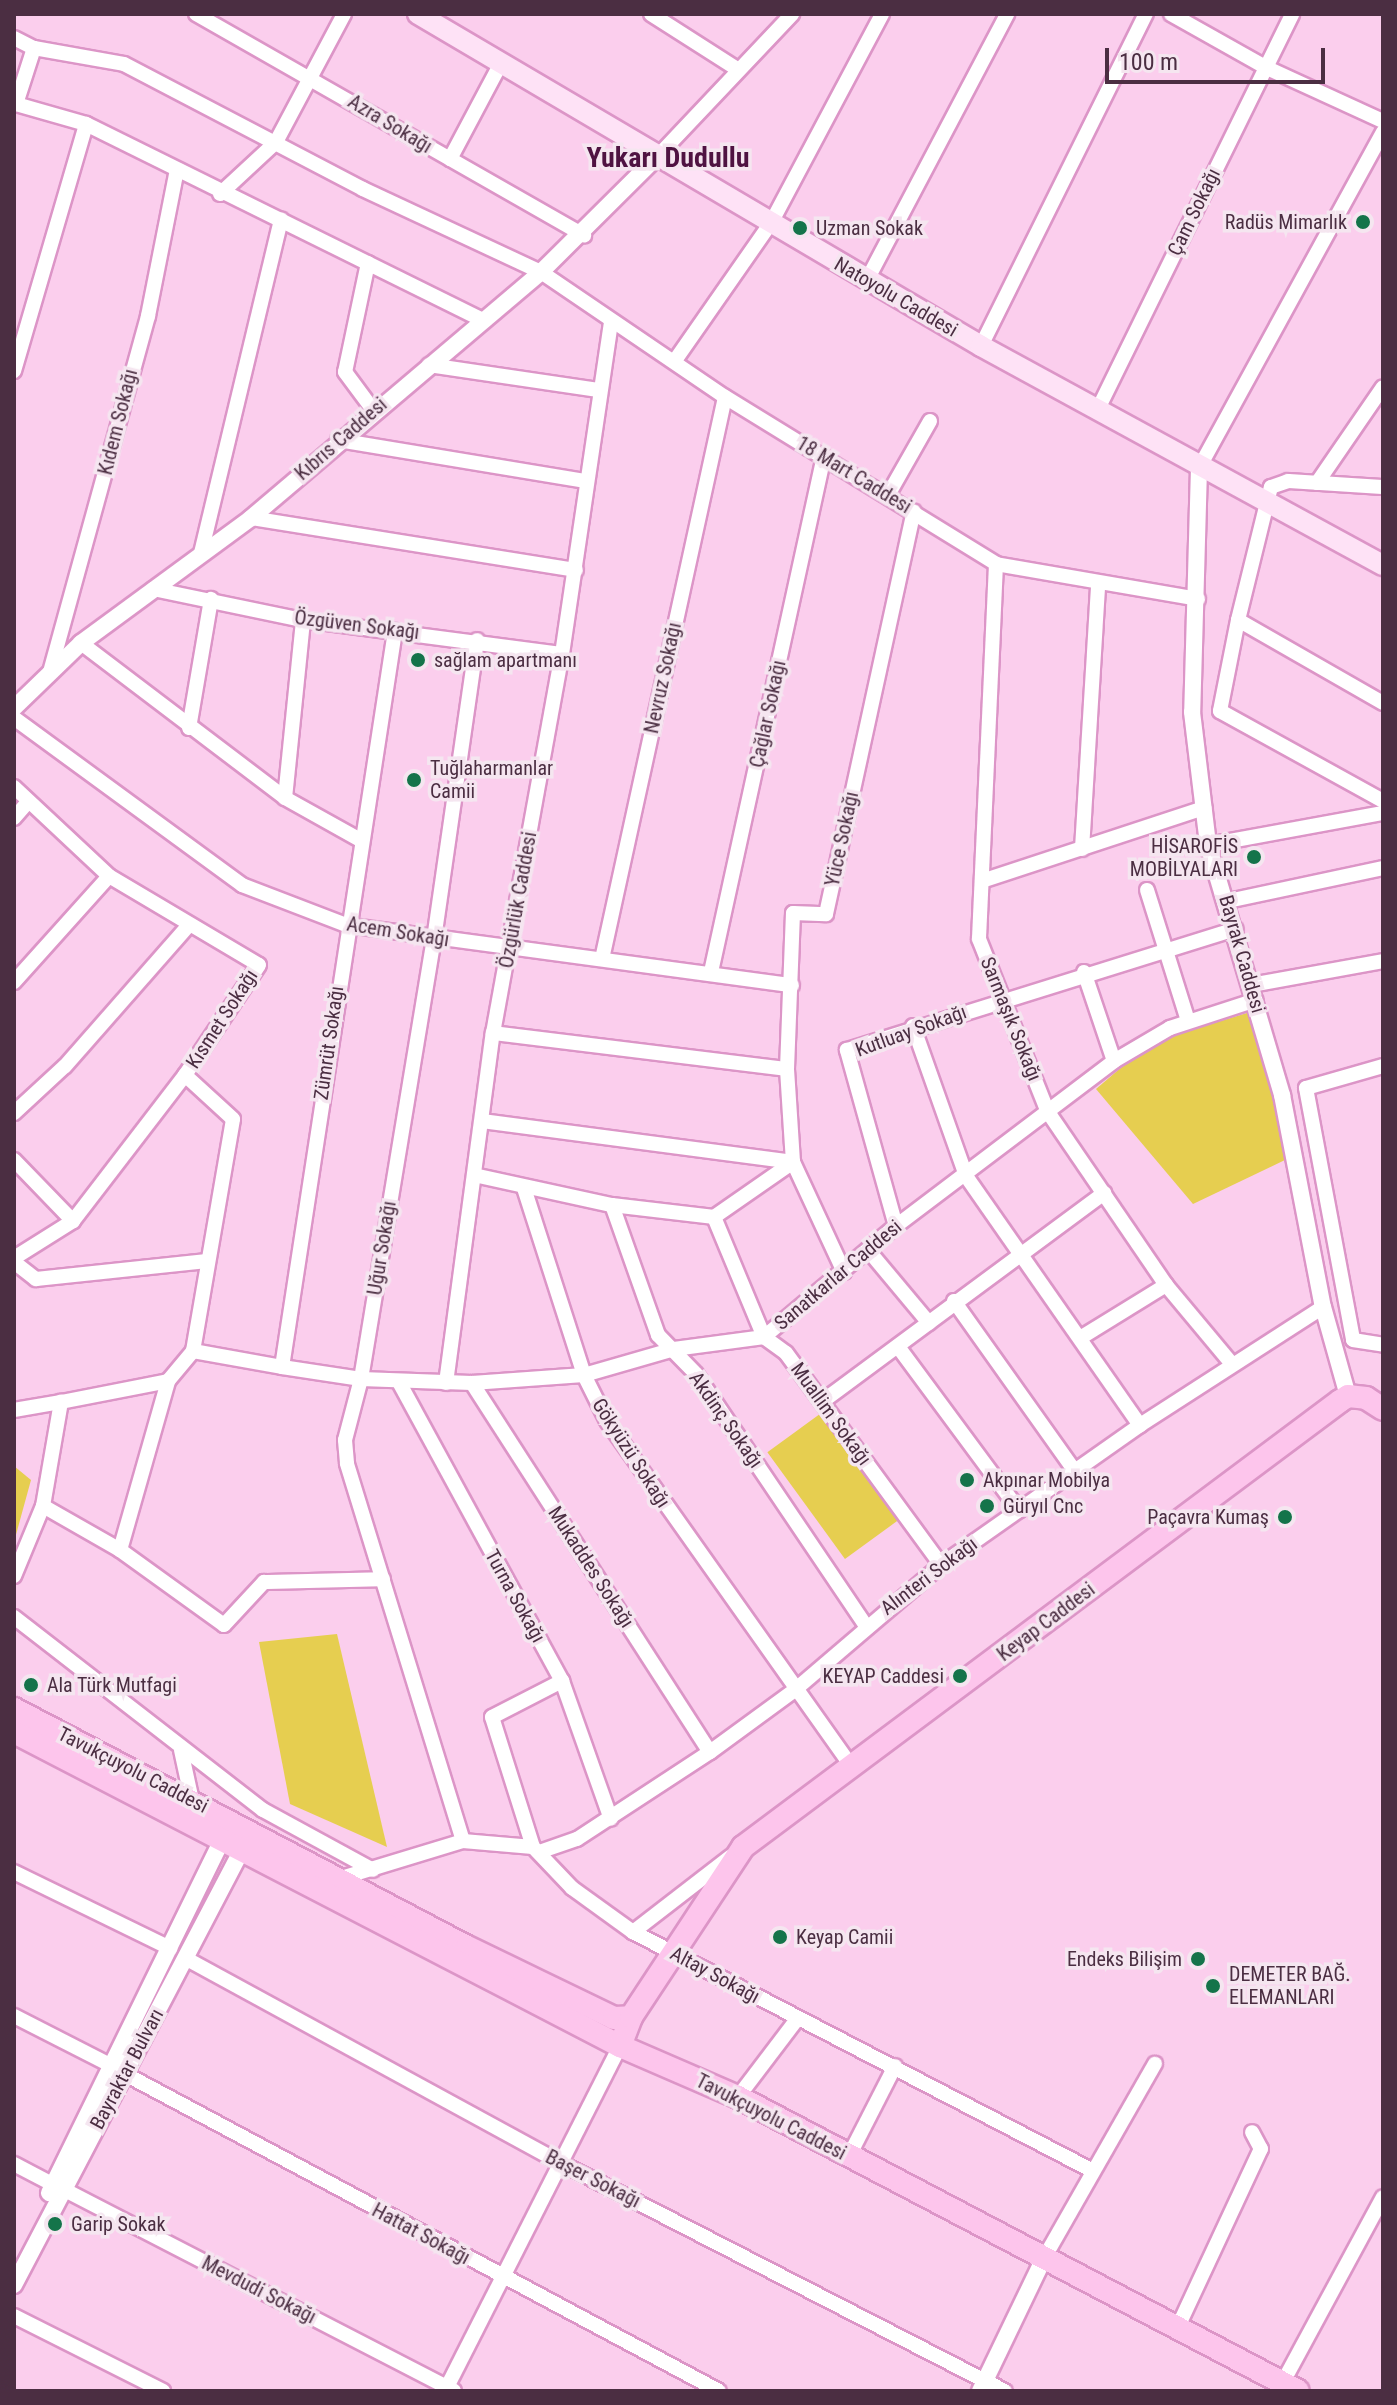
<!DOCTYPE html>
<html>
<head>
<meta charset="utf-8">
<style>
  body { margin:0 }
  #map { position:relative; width:1397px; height:2405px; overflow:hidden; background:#fbceed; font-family:"Roboto Condensed",sans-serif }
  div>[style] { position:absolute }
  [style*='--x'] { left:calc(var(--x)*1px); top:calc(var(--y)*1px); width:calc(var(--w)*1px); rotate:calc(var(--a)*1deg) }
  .green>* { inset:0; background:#e6ce50; transform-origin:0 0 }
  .roads { filter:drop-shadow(2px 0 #dc95c7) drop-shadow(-2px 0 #dc95c7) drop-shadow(0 2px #dc95c7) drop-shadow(0 -2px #dc95c7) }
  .minor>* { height:14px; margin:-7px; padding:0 7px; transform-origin:7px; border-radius:7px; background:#fff }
  .tertiary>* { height:16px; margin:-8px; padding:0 8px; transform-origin:8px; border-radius:8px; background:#fff }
  .secondary>* { height:20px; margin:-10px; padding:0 10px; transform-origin:10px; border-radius:10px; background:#fee2f6 }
  .primary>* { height:22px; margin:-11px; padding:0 11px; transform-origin:11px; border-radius:11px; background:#fdc5ec }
  .dots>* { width:22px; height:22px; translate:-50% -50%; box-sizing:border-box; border:4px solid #f5e6f0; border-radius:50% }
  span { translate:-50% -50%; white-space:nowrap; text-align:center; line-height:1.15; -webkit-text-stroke:7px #f5e6f0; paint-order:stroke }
  .street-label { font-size:20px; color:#4b2e42 }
  .poi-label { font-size:20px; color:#4b2e42 }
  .right { translate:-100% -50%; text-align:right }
  .left { translate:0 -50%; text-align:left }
  .district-label { font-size:28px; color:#4f1342; font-weight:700 }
  .frame { position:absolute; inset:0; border:16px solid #4b2e42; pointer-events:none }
  .scale { position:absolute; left:1105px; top:48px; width:220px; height:36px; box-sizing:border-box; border:4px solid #4b2e42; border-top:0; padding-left:10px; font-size:24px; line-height:28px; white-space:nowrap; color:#4b2e42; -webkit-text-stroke:6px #f5e6f0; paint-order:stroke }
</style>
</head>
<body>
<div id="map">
  <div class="green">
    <i style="clip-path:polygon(1257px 1010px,1287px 1159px,1193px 1204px,1096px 1089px,1151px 1042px)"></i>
    <i style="left:824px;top:1411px;width:132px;height:70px;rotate:54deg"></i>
    <i style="clip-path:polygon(14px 1466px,31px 1480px,14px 1542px)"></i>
    <i style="clip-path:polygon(337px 1634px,387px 1847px,290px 1804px,259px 1642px)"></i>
  </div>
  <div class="roads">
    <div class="minor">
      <i style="--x:196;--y:14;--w:447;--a:29.7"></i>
      <i style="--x:651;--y:14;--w:102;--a:32.6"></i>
      <i style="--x:1171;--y:14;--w:108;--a:29.4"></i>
      <i style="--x:1265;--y:67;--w:130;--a:24.6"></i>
      <i style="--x:14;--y:38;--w:22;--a:27"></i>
      <i style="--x:34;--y:48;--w:91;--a:10.1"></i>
      <i style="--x:124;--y:64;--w:270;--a:27.6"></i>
      <i style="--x:363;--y:189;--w:196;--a:25"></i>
      <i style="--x:541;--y:272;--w:222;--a:34.2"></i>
      <i style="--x:725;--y:397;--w:318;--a:31.6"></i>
      <i style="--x:996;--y:564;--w:205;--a:9.8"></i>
      <i style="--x:34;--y:48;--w:59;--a:107.8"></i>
      <i style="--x:16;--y:104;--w:73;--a:15.9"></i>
      <i style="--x:657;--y:157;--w:197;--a:-46.6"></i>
      <i style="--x:450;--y:159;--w:109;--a:-62"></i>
      <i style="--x:220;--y:194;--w:76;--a:-42.9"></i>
      <i style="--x:276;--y:142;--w:145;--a:-62"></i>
      <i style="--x:368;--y:263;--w:111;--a:101.9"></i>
      <i style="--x:345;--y:372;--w:49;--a:53.4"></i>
      <i style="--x:867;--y:280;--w:301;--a:-62.2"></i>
      <i style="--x:981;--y:346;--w:371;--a:-63.6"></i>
      <i style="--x:676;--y:359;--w:166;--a:-55.1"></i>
      <i style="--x:771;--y:223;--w:237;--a:-62"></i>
      <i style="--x:429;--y:365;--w:171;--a:8.4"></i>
      <i style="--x:14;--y:371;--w:257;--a:-73.7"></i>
      <i style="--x:86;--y:124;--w:443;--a:26.3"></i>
      <i style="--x:1097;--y:411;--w:442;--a:-63.8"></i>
      <i style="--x:338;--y:440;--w:252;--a:9.4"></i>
      <i style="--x:1199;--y:468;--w:383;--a:-61.3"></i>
      <i style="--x:1317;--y:483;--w:116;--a:-55.5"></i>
      <i style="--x:888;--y:495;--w:85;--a:-60.4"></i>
      <i style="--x:251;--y:518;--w:329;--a:9.1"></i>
      <i style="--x:201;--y:553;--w:343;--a:-76.5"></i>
      <i style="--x:996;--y:564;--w:375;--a:92.6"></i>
      <i style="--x:979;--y:939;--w:186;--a:68.3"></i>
      <i style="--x:1048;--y:1112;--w:209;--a:55.7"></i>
      <i style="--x:1166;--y:1285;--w:103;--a:50.1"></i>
      <i style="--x:153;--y:589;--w:153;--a:11.7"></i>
      <i style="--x:303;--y:620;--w:261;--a:7.5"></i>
      <i style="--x:1238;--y:620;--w:137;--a:-76.1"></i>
      <i style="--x:1271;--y:487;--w:18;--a:-19"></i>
      <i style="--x:1288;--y:481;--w:95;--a:3.6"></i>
      <i style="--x:81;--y:643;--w:256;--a:37.2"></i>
      <i style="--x:285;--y:798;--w:86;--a:29.2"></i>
      <i style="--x:50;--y:672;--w:369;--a:-74.6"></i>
      <i style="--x:148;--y:316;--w:149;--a:-78.8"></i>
      <i style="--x:1383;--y:703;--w:167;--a:-150.2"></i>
      <i style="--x:1238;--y:620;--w:93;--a:101.2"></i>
      <i style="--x:1220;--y:711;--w:186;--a:28.9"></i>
      <i style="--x:14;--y:718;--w:283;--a:36.2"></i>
      <i style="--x:242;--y:885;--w:111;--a:21"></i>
      <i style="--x:346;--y:925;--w:450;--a:7.7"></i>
      <i style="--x:189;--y:728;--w:131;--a:-80.3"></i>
      <i style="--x:14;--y:787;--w:130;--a:43.1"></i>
      <i style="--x:109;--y:876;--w:174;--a:30.7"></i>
      <i style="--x:259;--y:965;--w:133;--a:123.9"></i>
      <i style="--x:185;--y:1075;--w:184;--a:127.5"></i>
      <i style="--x:73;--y:1221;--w:70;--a:147.9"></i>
      <i style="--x:285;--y:798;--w:179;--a:-84.2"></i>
      <i style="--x:14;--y:818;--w:21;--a:-49"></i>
      <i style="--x:1208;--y:845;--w:178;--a:-10.4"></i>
      <i style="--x:1082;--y:849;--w:265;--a:-86.5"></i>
      <i style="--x:985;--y:880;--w:231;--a:-18.2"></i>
      <i style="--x:1147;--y:890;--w:137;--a:72.6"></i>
      <i style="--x:1228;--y:901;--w:158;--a:-12"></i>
      <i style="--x:602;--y:959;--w:575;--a:-77.65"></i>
      <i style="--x:711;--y:972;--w:528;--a:-77.65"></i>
      <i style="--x:1084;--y:972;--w:94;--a:71.4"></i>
      <i style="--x:14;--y:982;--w:142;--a:-48.1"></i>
      <i style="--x:1251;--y:985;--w:134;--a:-10.3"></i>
      <i style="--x:913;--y:1026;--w:159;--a:70.5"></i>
      <i style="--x:966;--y:1176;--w:304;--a:55.1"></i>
      <i style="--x:493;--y:1033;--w:296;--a:7"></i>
      <i style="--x:1383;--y:1066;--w:80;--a:164.1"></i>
      <i style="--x:1306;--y:1088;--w:256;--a:79.4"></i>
      <i style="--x:1353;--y:1340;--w:30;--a:9"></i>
      <i style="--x:14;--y:1113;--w:69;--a:-42.7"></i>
      <i style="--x:65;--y:1066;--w:186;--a:-48.7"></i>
      <i style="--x:482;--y:1121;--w:314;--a:7.5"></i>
      <i style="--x:14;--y:1160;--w:85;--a:46"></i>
      <i style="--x:474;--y:1175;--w:141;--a:12.3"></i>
      <i style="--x:612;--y:1205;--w:103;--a:6.7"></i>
      <i style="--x:714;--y:1217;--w:96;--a:-34.8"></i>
      <i style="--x:524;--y:1188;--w:196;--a:72.2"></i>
      <i style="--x:584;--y:1375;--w:51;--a:63.4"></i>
      <i style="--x:607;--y:1421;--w:423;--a:54.7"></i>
      <i style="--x:612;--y:1205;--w:138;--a:70.5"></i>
      <i style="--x:658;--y:1335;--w:54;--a:45.7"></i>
      <i style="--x:696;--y:1374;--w:303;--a:56"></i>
      <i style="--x:714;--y:1217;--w:130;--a:67.4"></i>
      <i style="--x:764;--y:1337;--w:27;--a:36"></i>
      <i style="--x:786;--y:1353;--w:263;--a:53.8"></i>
      <i style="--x:896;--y:1226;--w:183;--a:-105.6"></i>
      <i style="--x:847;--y:1050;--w:407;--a:-17.3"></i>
      <i style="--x:868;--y:1250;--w:95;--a:50.1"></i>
      <i style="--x:14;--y:1262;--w:28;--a:38"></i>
      <i style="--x:36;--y:1279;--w:172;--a:-6"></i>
      <i style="--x:844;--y:1272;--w:121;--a:-114.9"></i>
      <i style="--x:793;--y:1162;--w:93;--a:-93.7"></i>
      <i style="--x:787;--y:1069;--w:156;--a:-87.8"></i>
      <i style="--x:793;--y:913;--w:33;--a:2"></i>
      <i style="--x:826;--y:914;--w:412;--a:-77.7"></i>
      <i style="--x:954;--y:1301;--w:207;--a:54.6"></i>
      <i style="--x:1080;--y:1338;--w:101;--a:-31.6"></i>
      <i style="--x:899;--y:1348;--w:202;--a:53.5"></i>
      <i style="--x:193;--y:1351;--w:90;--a:10.2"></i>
      <i style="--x:282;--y:1367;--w:745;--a:-81.27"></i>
      <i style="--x:282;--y:1367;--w:80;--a:8.6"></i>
      <i style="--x:361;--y:1379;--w:111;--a:2.1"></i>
      <i style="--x:472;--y:1383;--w:112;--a:-4.1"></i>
      <i style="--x:584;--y:1375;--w:94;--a:-16.1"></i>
      <i style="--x:674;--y:1349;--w:91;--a:-7.6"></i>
      <i style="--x:764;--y:1337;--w:172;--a:-40.1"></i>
      <i style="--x:896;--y:1226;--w:273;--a:-37.1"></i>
      <i style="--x:1114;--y:1061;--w:65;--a:-30.5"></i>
      <i style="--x:1170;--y:1028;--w:90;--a:-18"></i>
      <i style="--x:399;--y:1382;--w:341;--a:61.4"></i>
      <i style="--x:562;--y:1681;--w:146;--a:70.5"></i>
      <i style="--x:446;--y:1383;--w:353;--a:-82.4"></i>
      <i style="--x:493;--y:1033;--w:385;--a:-79.7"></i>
      <i style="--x:562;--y:654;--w:335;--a:-81.6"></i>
      <i style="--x:472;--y:1383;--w:439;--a:57.2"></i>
      <i style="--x:823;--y:1401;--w:350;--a:-36.5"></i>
      <i style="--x:14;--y:1410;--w:48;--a:-9.7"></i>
      <i style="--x:43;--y:1506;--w:89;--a:29.7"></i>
      <i style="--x:120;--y:1550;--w:128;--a:35.8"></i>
      <i style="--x:224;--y:1625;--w:59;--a:-47.1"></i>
      <i style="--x:264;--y:1582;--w:119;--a:-1.4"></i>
      <i style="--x:120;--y:1550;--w:176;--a:-74.1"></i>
      <i style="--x:14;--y:1576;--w:76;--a:-67.5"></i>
      <i style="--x:43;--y:1506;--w:106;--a:-80.2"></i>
      <i style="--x:61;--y:1402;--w:109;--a:-11.1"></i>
      <i style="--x:168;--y:1381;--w:39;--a:-50"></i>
      <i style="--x:193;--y:1351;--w:235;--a:-80.2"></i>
      <i style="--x:233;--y:1119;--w:65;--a:-137.5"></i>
      <i style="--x:14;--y:1617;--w:315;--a:37.8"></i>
      <i style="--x:263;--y:1810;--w:125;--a:28.6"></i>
      <i style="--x:181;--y:1750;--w:52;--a:77.8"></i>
      <i style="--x:463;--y:1841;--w:395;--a:-107.1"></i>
      <i style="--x:347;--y:1463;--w:23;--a:-95"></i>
      <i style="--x:345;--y:1440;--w:63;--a:-75.3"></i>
      <i style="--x:361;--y:1379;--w:446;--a:-80.6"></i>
      <i style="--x:434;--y:939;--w:302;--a:-81.8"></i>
      <i style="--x:533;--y:1847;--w:136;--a:-107.5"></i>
      <i style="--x:492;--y:1717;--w:79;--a:-27.2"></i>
      <i style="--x:542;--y:1851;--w:37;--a:-19"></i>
      <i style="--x:577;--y:1839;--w:159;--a:-33.2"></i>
      <i style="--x:710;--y:1752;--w:107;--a:-36.2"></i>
      <i style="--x:796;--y:1689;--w:191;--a:-40.5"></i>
      <i style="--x:941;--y:1565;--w:243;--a:-35.1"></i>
      <i style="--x:1140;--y:1425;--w:218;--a:-32.8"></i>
      <i style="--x:14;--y:1872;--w:174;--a:26"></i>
      <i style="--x:338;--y:1879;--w:131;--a:-16.9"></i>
      <i style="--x:463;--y:1841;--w:70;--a:4.9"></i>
      <i style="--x:533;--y:1847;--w:57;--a:46.4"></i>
      <i style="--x:572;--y:1888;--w:75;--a:35.8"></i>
      <i style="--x:633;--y:1932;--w:518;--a:27.45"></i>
      <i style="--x:633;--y:1932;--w:123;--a:-37.7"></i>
      <i style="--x:185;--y:1958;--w:428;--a:28.6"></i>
      <i style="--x:561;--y:2163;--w:499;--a:27.2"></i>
      <i style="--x:14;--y:2016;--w:110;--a:27"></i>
      <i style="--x:125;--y:2074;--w:673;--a:28.09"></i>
      <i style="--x:738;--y:2097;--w:99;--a:-52.8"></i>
      <i style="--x:849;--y:2156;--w:101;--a:-62.9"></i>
      <i style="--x:14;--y:2164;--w:45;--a:27.7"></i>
      <i style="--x:63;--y:2189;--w:440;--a:27.3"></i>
      <i style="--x:1043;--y:2260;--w:226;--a:-60.3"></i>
      <i style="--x:14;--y:2316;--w:167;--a:26.7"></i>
      <i style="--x:1176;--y:2331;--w:201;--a:-65"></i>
      <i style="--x:1261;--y:2149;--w:19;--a:-118"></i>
      <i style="--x:1283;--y:2382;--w:210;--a:-61.6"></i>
      <i style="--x:445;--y:2391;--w:387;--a:-63.1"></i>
    </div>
    <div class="tertiary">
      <i style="--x:1199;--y:468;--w:244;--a:91.6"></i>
      <i style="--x:1192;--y:712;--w:134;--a:83.1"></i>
      <i style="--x:1208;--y:845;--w:261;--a:73.5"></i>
      <i style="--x:1282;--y:1095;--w:216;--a:79.1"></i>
      <i style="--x:1323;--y:1307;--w:92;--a:74.3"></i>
      <i style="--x:14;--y:708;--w:93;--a:-44.1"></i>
      <i style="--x:81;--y:643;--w:211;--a:-36.3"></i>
      <i style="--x:251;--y:518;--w:380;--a:-40.3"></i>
      <i style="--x:541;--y:272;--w:163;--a:-44.8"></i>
      <i style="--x:49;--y:2193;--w:401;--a:-63.9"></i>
      <i style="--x:14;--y:2285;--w:502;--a:-62.36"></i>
      <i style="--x:980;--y:2391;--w:145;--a:-64.3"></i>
    </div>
    <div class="secondary">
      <i style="--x:418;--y:14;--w:654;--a:30.53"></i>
      <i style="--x:981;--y:346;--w:458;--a:28.6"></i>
    </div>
    <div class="primary">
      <i style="--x:14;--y:1709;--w:512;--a:27.72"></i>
      <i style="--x:467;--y:1947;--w:163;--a:25.8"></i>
      <i style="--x:614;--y:2018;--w:17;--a:-3"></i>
      <i style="--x:14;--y:1732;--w:683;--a:27.39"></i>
      <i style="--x:620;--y:2046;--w:129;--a:23.4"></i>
      <i style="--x:738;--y:2097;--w:632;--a:27.7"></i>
      <i style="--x:620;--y:2046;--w:31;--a:-69"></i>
      <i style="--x:631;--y:2017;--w:204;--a:-56.6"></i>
      <i style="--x:743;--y:1847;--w:745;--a:-36.76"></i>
      <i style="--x:1340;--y:1401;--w:9;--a:-32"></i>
      <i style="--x:1348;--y:1396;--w:18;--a:6"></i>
      <i style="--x:1366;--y:1398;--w:20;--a:33"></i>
    </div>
  </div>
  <div class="dots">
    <i style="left:1363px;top:222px;background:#14744a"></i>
    <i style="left:800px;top:228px;background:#14744a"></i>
    <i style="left:418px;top:660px;background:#14744a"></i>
    <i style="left:414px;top:780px;background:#14744a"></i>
    <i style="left:1254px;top:857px;background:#14744a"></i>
    <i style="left:967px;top:1480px;background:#14744a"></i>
    <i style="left:987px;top:1506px;background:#14744a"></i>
    <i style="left:1285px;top:1517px;background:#14744a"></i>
    <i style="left:960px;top:1676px;background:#14744a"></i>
    <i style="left:31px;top:1685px;background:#14744a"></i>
    <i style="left:780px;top:1937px;background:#14744a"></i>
    <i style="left:1198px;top:1959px;background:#14744a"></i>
    <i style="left:1213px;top:1986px;background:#14744a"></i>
    <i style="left:55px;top:2224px;background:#14744a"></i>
  </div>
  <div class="street-label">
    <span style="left:390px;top:124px;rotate:31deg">Azra Sokağı</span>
    <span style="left:1194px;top:212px;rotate:-64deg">Çam Sokağı</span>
    <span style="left:896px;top:297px;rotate:30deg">Natoyolu Caddesi</span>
    <span style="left:118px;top:422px;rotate:-76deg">Kıdem Sokağı</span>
    <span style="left:341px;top:439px;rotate:-41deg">Kıbrıs Caddesi</span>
    <span style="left:854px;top:475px;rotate:31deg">18 Mart Caddesi</span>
    <span style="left:357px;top:625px;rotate:7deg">Özgüven Sokağı</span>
    <span style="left:663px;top:678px;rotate:-78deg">Nevruz Sokağı</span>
    <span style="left:768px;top:714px;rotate:-78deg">Çağlar Sokağı</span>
    <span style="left:842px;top:839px;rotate:-78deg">Yüce Sokağı</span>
    <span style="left:518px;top:900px;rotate:-80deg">Özgürlük Caddesi</span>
    <span style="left:398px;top:932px;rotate:9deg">Acem Sokağı</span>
    <span style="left:1242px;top:954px;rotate:74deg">Bayrak Caddesi</span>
    <span style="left:222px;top:1019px;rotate:-57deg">Kısmet Sokağı</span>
    <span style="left:1011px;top:1019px;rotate:68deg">Sarmaşık Sokağı</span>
    <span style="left:911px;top:1031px;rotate:-20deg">Kutluay Sokağı</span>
    <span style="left:329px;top:1043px;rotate:-82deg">Zümrüt Sokağı</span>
    <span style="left:382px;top:1248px;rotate:-81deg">Uğur Sokağı</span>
    <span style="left:838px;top:1275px;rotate:-40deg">Sanatkarlar Caddesi</span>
    <span style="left:831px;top:1414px;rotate:54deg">Muallim Sokağı</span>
    <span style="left:726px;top:1420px;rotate:55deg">Akdinç Sokağı</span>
    <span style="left:631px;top:1453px;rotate:57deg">Gökyüzü Sokağı</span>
    <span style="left:591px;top:1567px;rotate:57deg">Mukaddes Sokağı</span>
    <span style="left:929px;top:1576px;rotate:-37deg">Alınteri Sokağı</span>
    <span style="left:515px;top:1596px;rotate:61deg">Turna Sokağı</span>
    <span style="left:1046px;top:1622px;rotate:-37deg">Keyap Caddesi</span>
    <span style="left:133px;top:1770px;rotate:27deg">Tavukçuyolu Caddesi</span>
    <span style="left:715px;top:1975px;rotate:28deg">Altay Sokağı</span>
    <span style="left:127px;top:2069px;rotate:-62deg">Bayraktar Bulvarı</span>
    <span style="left:771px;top:2117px;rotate:27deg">Tavukçuyolu Caddesi</span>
    <span style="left:593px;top:2179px;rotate:27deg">Başer Sokağı</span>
    <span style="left:421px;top:2234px;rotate:28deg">Hattat Sokağı</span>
    <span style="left:259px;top:2290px;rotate:27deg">Mevdudi Sokağı</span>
  </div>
  <div class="poi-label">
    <span class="right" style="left:1347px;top:222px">Radüs Mimarlık</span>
    <span class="left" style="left:816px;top:228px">Uzman Sokak</span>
    <span class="left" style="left:434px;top:660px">sağlam apartmanı</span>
    <span class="left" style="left:430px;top:780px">Tuğlaharmanlar<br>Camii</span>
    <span class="right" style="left:1238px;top:858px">HİSAROFİS<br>MOBİLYALARI</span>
    <span class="left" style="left:983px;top:1480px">Akpınar Mobilya</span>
    <span class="left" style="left:1003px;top:1506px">Güryıl Cnc</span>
    <span class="right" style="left:1269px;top:1517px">Paçavra Kumaş</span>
    <span class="right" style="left:944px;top:1676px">KEYAP Caddesi</span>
    <span class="left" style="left:47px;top:1685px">Ala Türk Mutfagi</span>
    <span class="left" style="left:796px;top:1937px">Keyap Camii</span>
    <span class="right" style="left:1182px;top:1959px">Endeks Bilişim</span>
    <span class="left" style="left:1229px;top:1986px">DEMETER BAĞ.<br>ELEMANLARI</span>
    <span class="left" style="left:71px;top:2224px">Garip Sokak</span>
  </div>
  <div class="district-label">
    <span style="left:668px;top:158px">Yukarı Dudullu</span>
  </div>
  <div class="frame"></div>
  <div class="scale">100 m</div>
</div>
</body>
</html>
